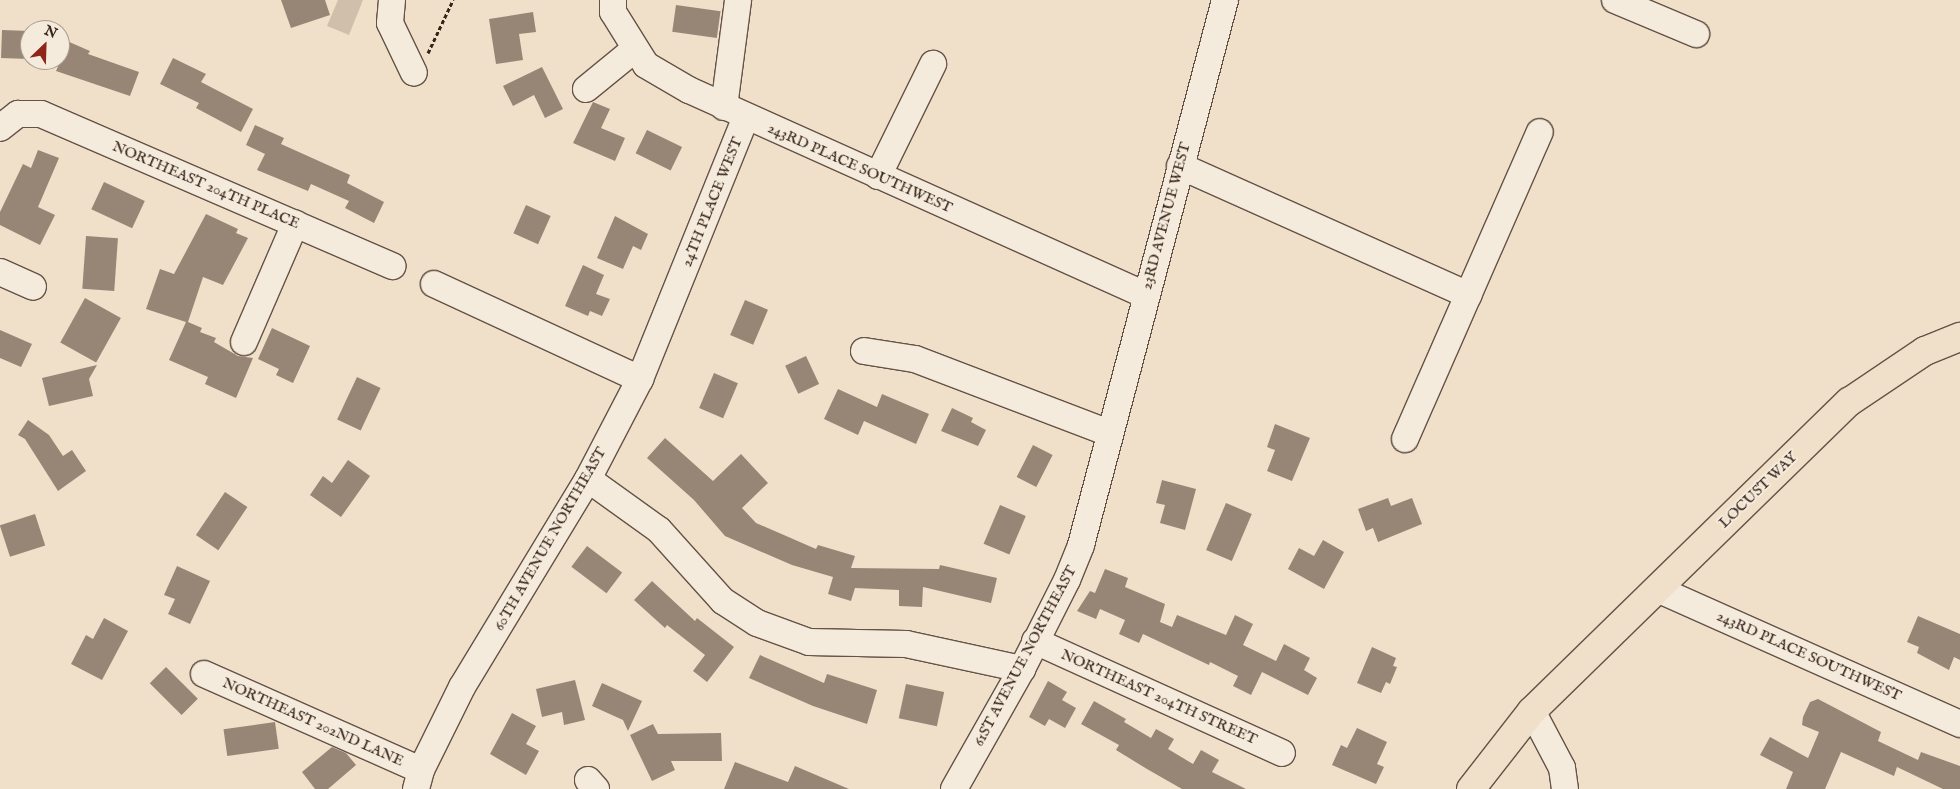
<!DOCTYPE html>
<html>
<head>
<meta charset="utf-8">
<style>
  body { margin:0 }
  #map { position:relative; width:1960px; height:789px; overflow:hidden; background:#f0e0c9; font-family:"IM FELL English",serif }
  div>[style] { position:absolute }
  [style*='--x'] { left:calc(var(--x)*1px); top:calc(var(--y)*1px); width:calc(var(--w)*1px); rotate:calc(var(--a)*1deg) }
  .green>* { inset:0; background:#d0c0ab }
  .building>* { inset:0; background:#978675; transform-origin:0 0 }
  .path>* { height:3px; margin-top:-1.5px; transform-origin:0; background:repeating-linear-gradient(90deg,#36241b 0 4px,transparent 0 6.5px) }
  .roads { filter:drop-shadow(1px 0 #645346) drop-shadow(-1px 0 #645346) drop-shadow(0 1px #645346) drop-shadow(0 -1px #645346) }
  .minor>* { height:26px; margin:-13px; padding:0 13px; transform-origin:13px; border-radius:13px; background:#f5ebdc }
  .major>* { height:28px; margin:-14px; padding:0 14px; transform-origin:14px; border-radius:14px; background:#f0e0c9 }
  span { translate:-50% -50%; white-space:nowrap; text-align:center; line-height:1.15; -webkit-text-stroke:4px #f5ebdc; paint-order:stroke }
  .street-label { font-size:15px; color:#36241b }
  .north { position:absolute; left:20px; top:20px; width:50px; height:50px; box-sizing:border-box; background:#f5ebdc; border:1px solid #a99b8f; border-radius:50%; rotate:24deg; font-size:14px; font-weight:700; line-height:20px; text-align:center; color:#36241b }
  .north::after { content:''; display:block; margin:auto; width:18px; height:22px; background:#8f2418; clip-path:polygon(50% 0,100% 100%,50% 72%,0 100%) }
</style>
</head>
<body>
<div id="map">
  <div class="green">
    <i style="clip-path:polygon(338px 0,363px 0,349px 35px,327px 26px)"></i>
  </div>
  <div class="building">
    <i style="clip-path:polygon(281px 0,325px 0,330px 15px,291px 28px)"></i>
    <i style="left:676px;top:5px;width:45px;height:27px;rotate:8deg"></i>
    <i style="clip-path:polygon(533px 12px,536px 32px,519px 34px,523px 60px,496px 64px,489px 19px)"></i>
    <i style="left:2px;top:30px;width:28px;height:28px;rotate:2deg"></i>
    <i style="clip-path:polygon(60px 38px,90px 51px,88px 54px,139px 72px,130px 96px,56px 71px,60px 62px)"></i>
    <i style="clip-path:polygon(173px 58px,206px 74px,201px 82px,253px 109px,241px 132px,196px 108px,199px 103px,160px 84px)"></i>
    <i style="clip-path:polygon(542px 67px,563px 109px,545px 118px,534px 95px,513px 106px,503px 86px)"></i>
    <i style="clip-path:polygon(593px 102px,610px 109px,601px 128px,625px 138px,615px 161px,573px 143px)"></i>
    <i style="clip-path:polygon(255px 125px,284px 138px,281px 144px,350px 175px,347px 183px,384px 202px,374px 223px,345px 208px,349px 201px,311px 184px,308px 191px,257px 170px,265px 154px,246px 145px)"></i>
    <i style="left:647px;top:130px;width:39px;height:26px;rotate:26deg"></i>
    <i style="clip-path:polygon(38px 150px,59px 158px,38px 207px,55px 215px,40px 245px,0 225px,0 212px,23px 164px,31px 168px)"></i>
    <i style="left:104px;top:182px;width:45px;height:30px;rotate:25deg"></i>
    <i style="left:526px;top:205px;width:27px;height:31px;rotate:24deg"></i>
    <i style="clip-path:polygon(206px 214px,238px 229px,236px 233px,248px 238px,223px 285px,203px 277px,188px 322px,202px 328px,200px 332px,216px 338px,214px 342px,238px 356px,253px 358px,236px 398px,205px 384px,208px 377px,169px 360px,186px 322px,146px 309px,160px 269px,174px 274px)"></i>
    <i style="clip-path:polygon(615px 216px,648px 234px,641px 250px,633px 246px,623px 269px,597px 258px)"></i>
    <i style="left:86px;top:236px;width:32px;height:53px;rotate:4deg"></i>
    <i style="clip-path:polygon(583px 265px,604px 275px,596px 294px,610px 299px,602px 316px,590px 311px,588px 316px,565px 306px)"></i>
    <i style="left:85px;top:298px;width:41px;height:51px;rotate:29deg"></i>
    <i style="left:745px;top:300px;width:25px;height:38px;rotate:23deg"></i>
    <i style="clip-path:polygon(272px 328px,310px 346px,293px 383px,276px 375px,279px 369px,258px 359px)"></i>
    <i style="clip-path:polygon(0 330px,32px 344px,21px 367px,0 358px)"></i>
    <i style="left:806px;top:356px;width:31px;height:23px;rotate:65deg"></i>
    <i style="clip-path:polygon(97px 365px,89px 379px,93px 396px,49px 406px,42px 378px)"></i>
    <i style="left:714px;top:373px;width:26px;height:38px;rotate:23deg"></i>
    <i style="left:357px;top:377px;width:26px;height:47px;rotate:25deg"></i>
    <i style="clip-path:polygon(838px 389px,877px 407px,882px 394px,929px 414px,916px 444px,864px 421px,858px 435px,824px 419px)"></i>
    <i style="clip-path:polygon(952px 408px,973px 418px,971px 422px,986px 430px,978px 446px,941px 431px)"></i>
    <i style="clip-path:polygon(28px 420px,49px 435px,63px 456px,72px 450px,86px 471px,58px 491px,25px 439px,18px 435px)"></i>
    <i style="clip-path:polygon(1275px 424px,1310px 438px,1292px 481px,1267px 471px,1275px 450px,1267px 447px)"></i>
    <i style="clip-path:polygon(665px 438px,713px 481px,741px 454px,768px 483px,742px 508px,756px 523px,816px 549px,818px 545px,855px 556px,851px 568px,939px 569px,940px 565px,997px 578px,991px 603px,923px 587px,922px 607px,899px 606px,899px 590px,855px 588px,851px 601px,828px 594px,833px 577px,792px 565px,725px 536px,694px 500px,647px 458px)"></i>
    <i style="left:1033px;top:445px;width:22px;height:36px;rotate:27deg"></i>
    <i style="clip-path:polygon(348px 460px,370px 476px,341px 517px,310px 495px,323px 476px,332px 483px)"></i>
    <i style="clip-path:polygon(1162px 480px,1196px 489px,1185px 530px,1160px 523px,1165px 505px,1156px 503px)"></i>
    <i style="left:225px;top:492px;width:27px;height:52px;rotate:34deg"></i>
    <i style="clip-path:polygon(1388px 498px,1391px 506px,1412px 498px,1422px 524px,1378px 542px,1373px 528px,1366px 531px,1358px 509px)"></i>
    <i style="left:1226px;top:503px;width:28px;height:51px;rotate:23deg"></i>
    <i style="left:1000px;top:505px;width:28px;height:42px;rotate:23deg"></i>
    <i style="left:35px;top:514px;width:33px;height:37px;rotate:72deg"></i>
    <i style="clip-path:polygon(1323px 540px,1344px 552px,1324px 589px,1288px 569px,1299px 548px,1314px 556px)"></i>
    <i style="left:587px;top:546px;width:44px;height:26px;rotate:37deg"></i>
    <i style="clip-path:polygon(177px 566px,210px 581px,190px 624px,168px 614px,175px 599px,164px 595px)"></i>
    <i style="clip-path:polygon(1105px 569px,1128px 578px,1125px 587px,1165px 604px,1160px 622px,1172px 627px,1177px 615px,1226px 635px,1235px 615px,1253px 624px,1243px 645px,1276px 661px,1284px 644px,1310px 658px,1304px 670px,1317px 678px,1308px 695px,1262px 672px,1251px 695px,1233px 686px,1238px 676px,1210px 662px,1209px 665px,1143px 634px,1139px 643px,1119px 634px,1125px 620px,1100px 609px,1096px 619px,1077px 611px,1090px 591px,1095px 593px)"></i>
    <i style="clip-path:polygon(652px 581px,695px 621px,697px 618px,734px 647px,707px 682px,693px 671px,705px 655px,667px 625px,665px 628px,634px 600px)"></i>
    <i style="clip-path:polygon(1918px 616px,1960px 634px,1960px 660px,1954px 657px,1949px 670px,1917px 653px,1919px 647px,1907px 642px)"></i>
    <i style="clip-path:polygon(104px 618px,128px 631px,102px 680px,71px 664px,86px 635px,93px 639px)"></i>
    <i style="clip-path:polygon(1372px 647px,1396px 658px,1393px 666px,1397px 667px,1390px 684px,1386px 682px,1381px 693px,1357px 683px)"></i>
    <i style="clip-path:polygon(760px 655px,824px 683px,827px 674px,877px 690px,867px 724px,813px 706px,749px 678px)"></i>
    <i style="left:166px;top:667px;width:45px;height:23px;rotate:45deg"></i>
    <i style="clip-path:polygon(575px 680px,585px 720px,564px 725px,562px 712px,542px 717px,536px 689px)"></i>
    <i style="clip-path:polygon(1048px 681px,1067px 692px,1062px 700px,1076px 708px,1065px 728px,1049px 719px,1045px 726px,1029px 717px)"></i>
    <i style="clip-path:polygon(602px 683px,642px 701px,628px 731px,623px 720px,592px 706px)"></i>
    <i style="left:906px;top:684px;width:39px;height:35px;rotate:12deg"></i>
    <i style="clip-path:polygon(1818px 699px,1881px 732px,1878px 741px,1918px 760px,1921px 752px,1960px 766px,1960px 789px,1943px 789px,1897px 767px,1894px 776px,1841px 752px,1825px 789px,1786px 789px,1793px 772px,1760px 755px,1770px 737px,1808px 758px,1819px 732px,1802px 725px,1803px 717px,1810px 702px)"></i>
    <i style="clip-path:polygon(1094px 701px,1126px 719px,1124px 722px,1151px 738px,1156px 729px,1174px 739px,1168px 749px,1193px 764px,1201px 750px,1219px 760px,1212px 772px,1246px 789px,1182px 789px,1147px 769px,1116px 750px,1119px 745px,1081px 724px)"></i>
    <i style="clip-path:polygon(512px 713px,536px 726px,526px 744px,539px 751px,526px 775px,490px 754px)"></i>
    <i style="left:275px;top:722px;width:27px;height:52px;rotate:82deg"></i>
    <i style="clip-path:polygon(653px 724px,658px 734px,721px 733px,722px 761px,671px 761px,675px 770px,652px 781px,630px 735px)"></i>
    <i style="clip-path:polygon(1357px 728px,1387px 742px,1377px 764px,1384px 767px,1376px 784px,1332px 765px,1341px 745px,1347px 748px)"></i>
    <i style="clip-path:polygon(332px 747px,346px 753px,356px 765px,328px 789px,315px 789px,302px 772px)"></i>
    <i style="clip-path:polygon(735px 762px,788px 782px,795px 766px,849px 789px,724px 789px)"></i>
  </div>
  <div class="path">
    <i style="--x:428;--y:53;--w:59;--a:-64.7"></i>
  </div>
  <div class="roads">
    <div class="minor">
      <i style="--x:392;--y:0;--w:23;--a:95"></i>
      <i style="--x:390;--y:23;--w:55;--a:64.4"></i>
      <i style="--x:613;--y:0;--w:12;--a:90"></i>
      <i style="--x:613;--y:12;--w:62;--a:58.1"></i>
      <i style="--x:646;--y:65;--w:50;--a:30.2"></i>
      <i style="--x:689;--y:90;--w:500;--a:24.2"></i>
      <i style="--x:1615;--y:0;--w:88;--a:22.8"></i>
      <i style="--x:586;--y:89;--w:63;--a:-39.2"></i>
      <i style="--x:724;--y:107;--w:108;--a:-82.5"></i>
      <i style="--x:0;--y:128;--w:23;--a:-38"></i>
      <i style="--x:18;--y:114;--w:23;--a:0"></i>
      <i style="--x:41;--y:114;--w:383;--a:23.4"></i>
      <i style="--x:1180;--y:166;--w:316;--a:24.1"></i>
      <i style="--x:878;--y:176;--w:125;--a:-63.8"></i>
      <i style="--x:0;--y:272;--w:36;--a:24"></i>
      <i style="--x:434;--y:284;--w:227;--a:24.8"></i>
      <i style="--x:244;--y:342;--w:129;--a:-66.6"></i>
      <i style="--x:864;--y:351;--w:52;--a:8.9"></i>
      <i style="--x:915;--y:359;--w:208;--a:20.9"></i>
      <i style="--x:1405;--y:439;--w:335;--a:-66.3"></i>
      <i style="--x:588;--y:479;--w:87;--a:35.7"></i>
      <i style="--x:659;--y:530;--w:96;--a:48"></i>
      <i style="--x:723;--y:601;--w:40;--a:32.9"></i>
      <i style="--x:757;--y:623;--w:55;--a:20.1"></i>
      <i style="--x:809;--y:642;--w:97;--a:1.2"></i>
      <i style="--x:906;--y:644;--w:119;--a:12.2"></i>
      <i style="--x:1657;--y:589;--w:332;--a:24"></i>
      <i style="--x:1035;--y:641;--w:271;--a:24.4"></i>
      <i style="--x:204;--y:674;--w:237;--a:23.9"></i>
      <i style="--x:1532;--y:711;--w:64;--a:62.2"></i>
      <i style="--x:1562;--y:768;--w:21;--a:82"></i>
      <i style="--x:588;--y:780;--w:12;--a:48"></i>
      <i style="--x:416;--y:789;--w:20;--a:-75"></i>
      <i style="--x:421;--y:770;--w:93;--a:-63.7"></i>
      <i style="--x:462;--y:687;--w:243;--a:-58.8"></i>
      <i style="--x:588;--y:479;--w:113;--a:-62.5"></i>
      <i style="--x:640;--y:379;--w:283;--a:-68"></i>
      <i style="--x:954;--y:789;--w:138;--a:-60.5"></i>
      <i style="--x:1022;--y:669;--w:100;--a:-63.2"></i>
      <i style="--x:1067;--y:580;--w:38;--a:-68"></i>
      <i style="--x:1081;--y:545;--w:564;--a:-75.2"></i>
    </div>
    <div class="major">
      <i style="--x:1471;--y:789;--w:99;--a:-52"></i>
      <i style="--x:1532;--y:711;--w:443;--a:-44.3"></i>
      <i style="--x:1849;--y:402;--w:92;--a:-33.9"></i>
      <i style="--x:1925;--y:351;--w:38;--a:-22"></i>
    </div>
  </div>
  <div class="street-label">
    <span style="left:860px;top:168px;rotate:24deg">243RD PLACE SOUTHWEST</span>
    <span style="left:206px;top:185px;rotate:23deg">NORTHEAST 204TH PLACE</span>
    <span style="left:712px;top:202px;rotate:-68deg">24TH PLACE WEST</span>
    <span style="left:1166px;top:216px;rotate:-75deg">23RD AVENUE WEST</span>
    <span style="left:1758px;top:490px;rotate:-44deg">LOCUST WAY</span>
    <span style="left:550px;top:539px;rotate:-60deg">60TH AVENUE NORTHEAST</span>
    <span style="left:1025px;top:656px;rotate:-62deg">61ST AVENUE NORTHEAST</span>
    <span style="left:1809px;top:656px;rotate:24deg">243RD PLACE SOUTHWEST</span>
    <span style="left:1159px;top:697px;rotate:24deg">NORTHEAST 204TH STREET</span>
    <span style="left:313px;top:722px;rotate:24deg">NORTHEAST 202ND LANE</span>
  </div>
  <div class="north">N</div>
</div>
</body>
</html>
